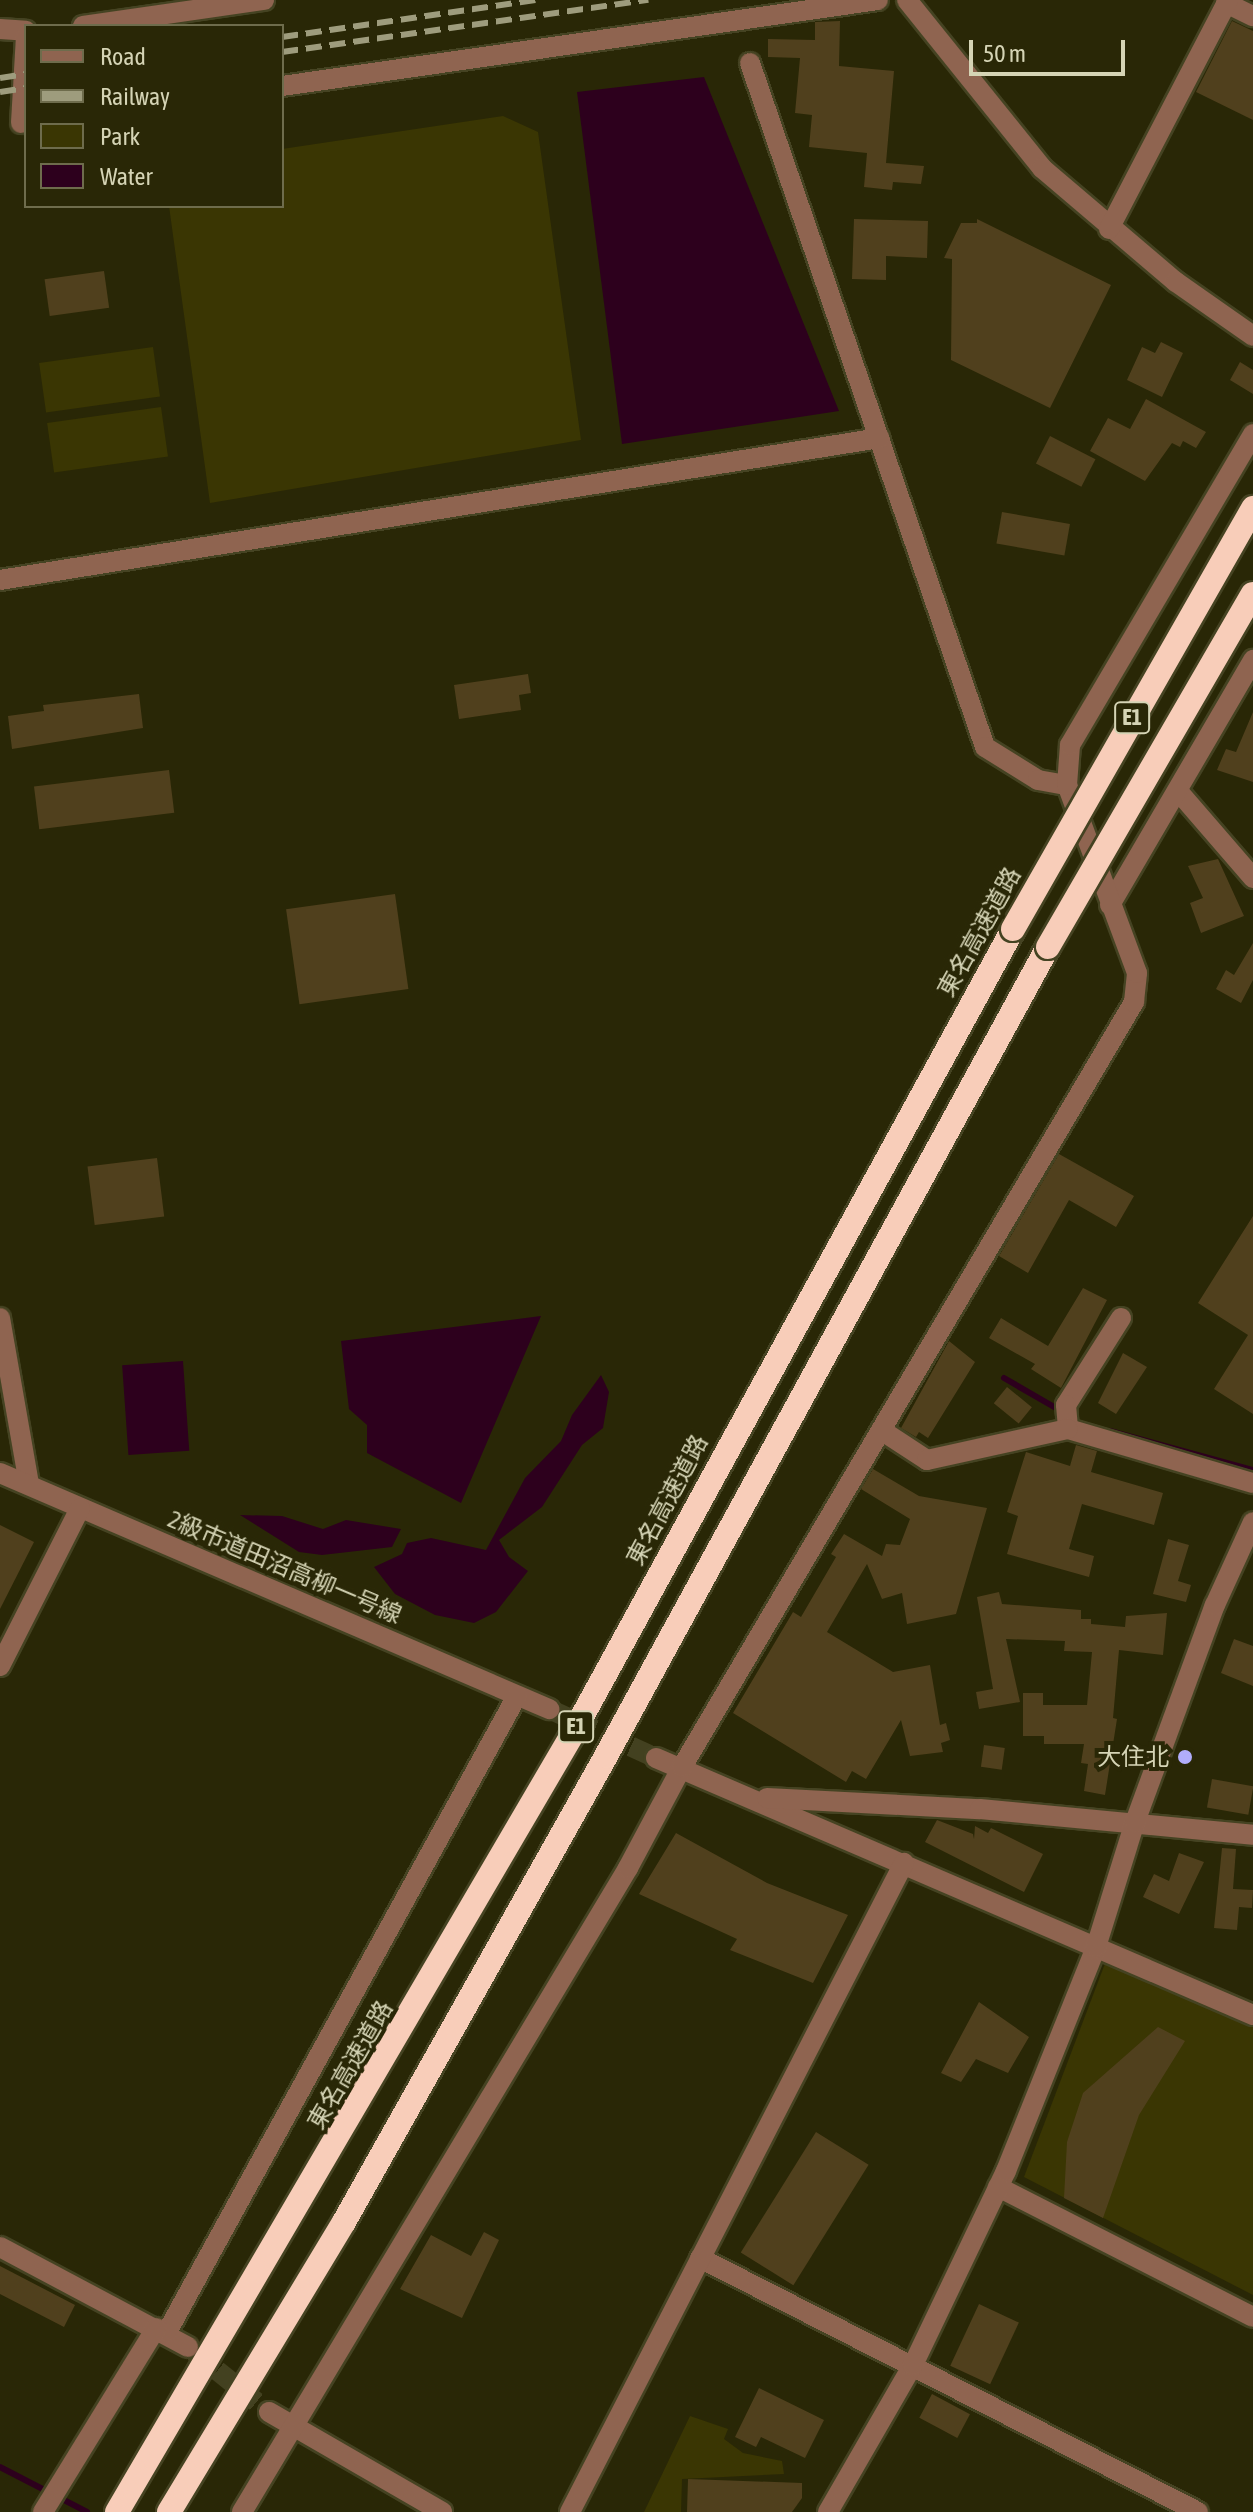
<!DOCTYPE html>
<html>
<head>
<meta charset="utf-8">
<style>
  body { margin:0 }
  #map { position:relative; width:1253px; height:2512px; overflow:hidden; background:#292706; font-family:"Asap Condensed","Noto Sans JP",sans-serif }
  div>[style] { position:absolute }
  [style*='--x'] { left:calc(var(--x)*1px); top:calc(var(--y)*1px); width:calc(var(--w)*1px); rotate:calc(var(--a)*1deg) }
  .green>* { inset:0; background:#3a3603; transform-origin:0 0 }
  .water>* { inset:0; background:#2d001d; transform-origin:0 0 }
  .stream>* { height:6px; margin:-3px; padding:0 3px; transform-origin:3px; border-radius:3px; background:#2d001d }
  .building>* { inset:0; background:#50401d; transform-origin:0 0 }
  .minor-tunnel>* { height:20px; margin-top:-10px; transform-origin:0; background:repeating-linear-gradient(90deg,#434120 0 20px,transparent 0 30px) }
  .roads { filter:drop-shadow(2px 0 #454322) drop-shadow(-2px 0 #454322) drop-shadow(0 2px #454322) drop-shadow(0 -2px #454322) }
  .minor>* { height:20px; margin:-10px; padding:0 10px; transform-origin:10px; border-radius:10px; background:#8f6450 }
  .highway>* { height:24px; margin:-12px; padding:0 12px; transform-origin:12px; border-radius:12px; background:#f8cdb9 }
  .rail>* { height:6px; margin-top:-3px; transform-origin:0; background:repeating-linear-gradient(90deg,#9e9c7d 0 16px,transparent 0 24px) }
  .bridges { filter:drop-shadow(2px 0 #454322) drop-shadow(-2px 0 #454322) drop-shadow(0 2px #454322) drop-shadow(0 -2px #454322) }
  .highway-bridge>* { height:24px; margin:-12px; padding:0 12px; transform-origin:12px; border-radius:12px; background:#f8cdb9 }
  .dots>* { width:22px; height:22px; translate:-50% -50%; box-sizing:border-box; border:4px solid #292706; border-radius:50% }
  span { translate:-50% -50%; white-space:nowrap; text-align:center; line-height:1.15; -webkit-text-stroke:8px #292706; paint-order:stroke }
  .shield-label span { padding:2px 6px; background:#292706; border:2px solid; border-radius:6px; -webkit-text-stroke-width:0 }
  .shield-label { font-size:22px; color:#d5d4b5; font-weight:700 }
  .street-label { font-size:24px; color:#d5d4b5 }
  .poi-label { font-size:24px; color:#d5d4b5 }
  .right { translate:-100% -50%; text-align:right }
  .legend { position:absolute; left:24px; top:24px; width:260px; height:184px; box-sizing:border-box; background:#292706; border:2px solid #6e6c4c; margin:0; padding:10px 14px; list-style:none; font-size:24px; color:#d5d4b5 }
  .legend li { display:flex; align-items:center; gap:16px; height:40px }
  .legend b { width:40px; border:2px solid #6e6c4c }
  .scale { position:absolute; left:969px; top:40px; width:156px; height:36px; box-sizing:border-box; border:4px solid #d5d4b5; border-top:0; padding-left:10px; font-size:24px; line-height:28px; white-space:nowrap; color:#d5d4b5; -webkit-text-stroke:6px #292706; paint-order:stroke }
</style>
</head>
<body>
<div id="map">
  <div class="green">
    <i style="clip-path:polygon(503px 116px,538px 132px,581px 440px,210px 503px,169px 206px,282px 206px,282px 149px)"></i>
    <i style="left:153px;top:347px;width:50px;height:115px;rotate:82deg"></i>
    <i style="left:161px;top:407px;width:50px;height:115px;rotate:82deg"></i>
    <i style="clip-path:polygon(1109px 1953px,1253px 2019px,1253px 2295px,1024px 2177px)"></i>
    <i style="clip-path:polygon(690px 2416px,728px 2429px,724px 2439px,743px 2453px,782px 2461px,784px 2474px,682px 2479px,681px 2512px,644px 2512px)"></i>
  </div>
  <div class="water">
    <i style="clip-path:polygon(704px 77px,839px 411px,622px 444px,577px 92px)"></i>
    <i style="clip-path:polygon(541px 1316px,461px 1503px,367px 1453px,367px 1425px,349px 1409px,341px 1341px)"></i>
    <i style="left:183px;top:1361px;width:90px;height:61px;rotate:86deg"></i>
    <i style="clip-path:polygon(601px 1375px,609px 1392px,603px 1428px,582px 1445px,542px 1507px,499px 1540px,509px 1557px,528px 1571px,496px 1612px,474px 1623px,435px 1615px,395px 1594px,374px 1567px,402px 1554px,407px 1543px,431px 1538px,486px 1550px,525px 1478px,561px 1441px,572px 1415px)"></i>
    <i style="clip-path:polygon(240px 1515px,282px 1516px,323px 1529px,346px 1520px,401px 1529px,392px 1547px,322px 1555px,299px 1552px)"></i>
  </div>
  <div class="stream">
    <i style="--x:1004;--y:1378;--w:68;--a:30"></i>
    <i style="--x:1110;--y:1431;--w:148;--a:15.3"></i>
    <i style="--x:0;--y:2467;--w:98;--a:27.3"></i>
  </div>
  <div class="building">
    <i style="clip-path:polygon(840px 21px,839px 66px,894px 71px,886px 163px,924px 166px,921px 184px,893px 182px,892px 190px,864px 187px,867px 153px,809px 147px,812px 115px,795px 113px,800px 58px,768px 57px,768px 39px,815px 40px,815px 22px)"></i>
    <i style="clip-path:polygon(1232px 21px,1253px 31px,1253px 120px,1196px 92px)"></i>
    <i style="clip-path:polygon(854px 219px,928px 221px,927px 258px,886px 256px,886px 280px,852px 279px)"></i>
    <i style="clip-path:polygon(977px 219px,1111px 285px,1050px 408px,951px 360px,952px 259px,944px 258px,961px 223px,977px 223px)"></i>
    <i style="left:104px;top:271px;width:37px;height:60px;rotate:82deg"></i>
    <i style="clip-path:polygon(1161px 342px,1183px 353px,1162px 397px,1127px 380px,1142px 347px,1155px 353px)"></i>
    <i style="clip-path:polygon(1240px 362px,1253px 370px,1253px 394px,1230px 380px)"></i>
    <i style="clip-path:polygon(1146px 399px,1206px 432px,1196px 448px,1183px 441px,1180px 447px,1172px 443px,1145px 481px,1090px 451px,1108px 418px,1130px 429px)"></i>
    <i style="left:1050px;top:436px;width:51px;height:31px;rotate:27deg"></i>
    <i style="left:1002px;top:512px;width:69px;height:32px;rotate:10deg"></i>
    <i style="clip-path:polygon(528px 674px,531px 693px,519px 695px,521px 710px,459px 719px,454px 685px)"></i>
    <i style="clip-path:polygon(139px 694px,143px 728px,12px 749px,8px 716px,44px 711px,43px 705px)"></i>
    <i style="clip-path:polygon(1253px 712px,1253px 782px,1217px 770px,1226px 749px,1236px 752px)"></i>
    <i style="left:169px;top:770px;width:43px;height:136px;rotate:83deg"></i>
    <i style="clip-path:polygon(1218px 859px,1244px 916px,1201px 933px,1190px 903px,1203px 898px,1188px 866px)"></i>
    <i style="left:395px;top:894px;width:96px;height:110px;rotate:82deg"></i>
    <i style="clip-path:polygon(1253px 943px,1253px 980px,1241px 1003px,1216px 989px,1226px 970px,1234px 975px)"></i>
    <i style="clip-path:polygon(1059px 1154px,1134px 1196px,1116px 1227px,1069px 1200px,1028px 1273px,999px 1256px)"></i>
    <i style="left:157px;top:1158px;width:59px;height:70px;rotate:83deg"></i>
    <i style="clip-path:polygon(1253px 1216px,1253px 1414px,1214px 1389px,1248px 1335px,1198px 1303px)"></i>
    <i style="clip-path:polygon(1083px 1288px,1107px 1300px,1061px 1388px,1031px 1369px,1035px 1364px,989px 1338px,1001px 1318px,1048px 1346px)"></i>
    <i style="clip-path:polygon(949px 1341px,975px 1362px,928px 1438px,919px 1432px,916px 1437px,901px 1428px)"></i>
    <i style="clip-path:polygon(1123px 1353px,1147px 1367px,1116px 1414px,1098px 1403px)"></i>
    <i style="left:1007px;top:1387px;width:32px;height:21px;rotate:39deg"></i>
    <i style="clip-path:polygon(1076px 1445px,1097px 1451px,1091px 1472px,1163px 1493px,1154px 1525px,1082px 1504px,1069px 1549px,1094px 1556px,1089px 1577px,1007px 1554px,1018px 1516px,1007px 1512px,1026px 1452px,1070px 1466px)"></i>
    <i style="clip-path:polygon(873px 1469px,919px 1496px,987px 1508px,956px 1614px,907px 1624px,902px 1593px,882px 1599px,867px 1564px,827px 1632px,893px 1672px,930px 1665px,940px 1725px,946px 1723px,950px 1740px,941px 1743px,943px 1752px,910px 1756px,901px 1720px,866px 1779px,852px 1771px,846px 1782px,733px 1713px,793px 1612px,801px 1617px,836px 1557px,831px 1554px,844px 1534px,882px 1556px,886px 1544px,900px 1545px,910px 1519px,861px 1489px)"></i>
    <i style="clip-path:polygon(0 1525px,34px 1542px,0 1609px)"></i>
    <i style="clip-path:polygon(1168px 1539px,1189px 1545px,1178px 1581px,1191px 1585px,1186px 1602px,1153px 1594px)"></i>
    <i style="clip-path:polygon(999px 1592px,1002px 1604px,1081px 1610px,1081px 1619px,1091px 1619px,1091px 1624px,1125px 1627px,1126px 1616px,1167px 1613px,1163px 1655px,1119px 1650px,1113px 1718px,1117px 1719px,1105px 1795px,1084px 1791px,1088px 1764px,1081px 1763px,1084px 1744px,1044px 1744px,1044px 1736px,1023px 1736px,1023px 1693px,1043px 1693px,1043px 1705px,1087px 1705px,1092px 1652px,1064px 1651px,1065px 1641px,1006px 1639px,1020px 1702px,979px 1709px,976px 1692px,993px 1689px,977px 1597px)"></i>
    <i style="clip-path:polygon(1234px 1639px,1253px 1646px,1253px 1686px,1221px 1673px)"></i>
    <i style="left:984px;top:1745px;width:21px;height:22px;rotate:8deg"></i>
    <i style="left:1212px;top:1779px;width:42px;height:29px;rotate:10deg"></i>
    <i style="clip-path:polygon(937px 1820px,973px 1834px,974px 1839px,975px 1826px,988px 1833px,991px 1828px,1043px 1854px,1024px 1892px,925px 1842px)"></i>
    <i style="clip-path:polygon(676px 1833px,767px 1883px,848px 1915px,813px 1983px,730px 1950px,737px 1939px,639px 1894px)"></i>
    <i style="clip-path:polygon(1222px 1848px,1236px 1849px,1233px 1889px,1253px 1890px,1252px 1908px,1239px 1907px,1237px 1930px,1214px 1928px)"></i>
    <i style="clip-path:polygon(1179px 1853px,1204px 1862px,1179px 1914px,1143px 1897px,1154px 1874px,1169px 1881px)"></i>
    <i style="clip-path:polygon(979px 2002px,1029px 2037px,1008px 2073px,976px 2059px,961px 2082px,941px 2073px)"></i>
    <i style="clip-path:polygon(1158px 2027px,1185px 2041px,1139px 2115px,1103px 2218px,1064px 2198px,1067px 2142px,1083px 2093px)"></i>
    <i style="left:816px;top:2132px;width:62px;height:142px;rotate:32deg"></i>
    <i style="clip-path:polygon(484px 2232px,499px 2240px,462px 2318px,400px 2289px,431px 2235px,471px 2256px)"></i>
    <i style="clip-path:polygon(0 2266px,75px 2305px,64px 2327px,0 2294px)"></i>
    <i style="left:979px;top:2304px;width:44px;height:68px;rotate:25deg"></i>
    <i style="clip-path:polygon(759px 2388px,824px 2420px,805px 2458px,761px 2437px,756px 2447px,735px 2437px)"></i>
    <i style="left:932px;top:2394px;width:43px;height:27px;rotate:28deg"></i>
    <i style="clip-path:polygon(688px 2479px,802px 2483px,802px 2498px,792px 2512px,687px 2512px)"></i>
  </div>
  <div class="minor-tunnel">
    <i style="--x:549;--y:1709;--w:118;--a:24.6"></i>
    <i style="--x:194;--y:2352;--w:96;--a:38.7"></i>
  </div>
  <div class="roads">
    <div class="minor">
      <i style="--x:907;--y:0;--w:216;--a:51.2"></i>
      <i style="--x:1042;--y:168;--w:176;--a:40.4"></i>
      <i style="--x:1176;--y:282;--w:94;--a:35"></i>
      <i style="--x:1226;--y:3;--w:30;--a:26"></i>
      <i style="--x:83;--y:26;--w:183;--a:-8.2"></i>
      <i style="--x:0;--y:29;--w:26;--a:4"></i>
      <i style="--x:750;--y:63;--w:723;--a:71.04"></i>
      <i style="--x:985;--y:747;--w:62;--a:31.9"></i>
      <i style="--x:1038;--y:780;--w:29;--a:10"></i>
      <i style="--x:282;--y:86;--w:602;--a:-8.21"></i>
      <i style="--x:21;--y:123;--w:86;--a:-86.7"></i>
      <i style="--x:1109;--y:229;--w:258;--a:-62.5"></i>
      <i style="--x:0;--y:580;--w:891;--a:-9.17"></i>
      <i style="--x:1178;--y:791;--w:115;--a:49.2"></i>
      <i style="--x:1110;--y:905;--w:284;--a:-59.7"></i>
      <i style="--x:0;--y:1318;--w:169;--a:80.1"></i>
      <i style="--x:1121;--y:1318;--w:103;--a:122.3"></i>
      <i style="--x:1066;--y:1405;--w:24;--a:85"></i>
      <i style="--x:1068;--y:1429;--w:193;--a:16.3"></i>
      <i style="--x:881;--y:1430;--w:55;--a:33.1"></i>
      <i style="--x:927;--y:1460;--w:144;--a:-12.4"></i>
      <i style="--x:0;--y:1473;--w:598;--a:23.26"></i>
      <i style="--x:0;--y:1666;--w:177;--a:-63.1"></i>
      <i style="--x:656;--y:1758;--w:650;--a:23.29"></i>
      <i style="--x:767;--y:1798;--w:213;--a:3"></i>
      <i style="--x:980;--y:1809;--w:274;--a:5.4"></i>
      <i style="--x:998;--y:2187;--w:286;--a:27"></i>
      <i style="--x:0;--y:2247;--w:213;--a:28"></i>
      <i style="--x:700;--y:2258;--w:559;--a:27.02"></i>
      <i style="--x:167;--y:2332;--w:726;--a:-61.18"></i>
      <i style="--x:269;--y:2412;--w:200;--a:30"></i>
      <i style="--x:43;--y:2512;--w:216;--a:-58.4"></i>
      <i style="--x:242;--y:2512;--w:751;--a:-59.06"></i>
      <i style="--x:628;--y:1868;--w:115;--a:-61.9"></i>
      <i style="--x:682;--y:1767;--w:889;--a:-59.42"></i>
      <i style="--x:1134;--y:1002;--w:29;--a:-84"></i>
      <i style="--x:1137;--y:973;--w:201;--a:-110.4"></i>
      <i style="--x:1067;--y:785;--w:40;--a:-85.7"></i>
      <i style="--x:1070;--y:745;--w:361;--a:-59.5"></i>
      <i style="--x:570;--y:2512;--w:730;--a:-62.77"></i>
      <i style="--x:828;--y:2512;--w:170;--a:-60"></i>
      <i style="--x:913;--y:2365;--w:215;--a:-64.4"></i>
      <i style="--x:1006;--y:2171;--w:241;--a:-68.1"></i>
      <i style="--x:1096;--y:1947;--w:131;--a:-72.7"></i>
      <i style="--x:1135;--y:1822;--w:231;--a:-69.8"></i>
      <i style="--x:1215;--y:1605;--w:91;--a:-65.4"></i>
    </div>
    <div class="highway">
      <i style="--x:117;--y:2512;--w:900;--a:-59.65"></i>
      <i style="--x:572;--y:1735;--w:919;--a:-61.31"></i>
      <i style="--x:169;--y:2512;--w:339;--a:-58.9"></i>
      <i style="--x:344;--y:2222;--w:535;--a:-60.65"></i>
      <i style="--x:606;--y:1756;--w:922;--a:-61.35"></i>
    </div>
  </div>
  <div class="rail">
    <i style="--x:282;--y:37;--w:256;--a:-8.3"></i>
    <i style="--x:282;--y:52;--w:370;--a:-8.1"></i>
    <i style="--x:0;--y:78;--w:26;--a:-9"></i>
    <i style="--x:0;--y:92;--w:26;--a:-9"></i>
  </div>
  <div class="bridges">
    <div class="highway-bridge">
      <i style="--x:1013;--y:929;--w:485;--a:-60.3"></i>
      <i style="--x:1048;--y:947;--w:408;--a:-59.9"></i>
    </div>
  </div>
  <div class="dots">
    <i style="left:1185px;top:1757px;background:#b1adfa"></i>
  </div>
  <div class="shield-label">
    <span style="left:1132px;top:718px">E1</span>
    <span style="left:576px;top:1727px">E1</span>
  </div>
  <div class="street-label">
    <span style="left:979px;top:932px;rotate:-61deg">東名高速道路</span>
    <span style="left:667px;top:1500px;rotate:-62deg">東名高速道路</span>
    <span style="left:285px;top:1567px;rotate:23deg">2級市道田沼高柳一号線</span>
    <span style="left:350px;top:2065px;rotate:-60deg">東名高速道路</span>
  </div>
  <div class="poi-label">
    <span class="right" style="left:1169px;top:1757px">大住北</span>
  </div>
  <ul class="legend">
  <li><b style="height:10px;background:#8f6450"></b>Road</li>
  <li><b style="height:10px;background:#9e9c7d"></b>Railway</li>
  <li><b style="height:22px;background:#3a3603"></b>Park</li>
  <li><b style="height:22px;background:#2d001d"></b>Water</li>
  </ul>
  <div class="scale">50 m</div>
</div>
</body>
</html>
